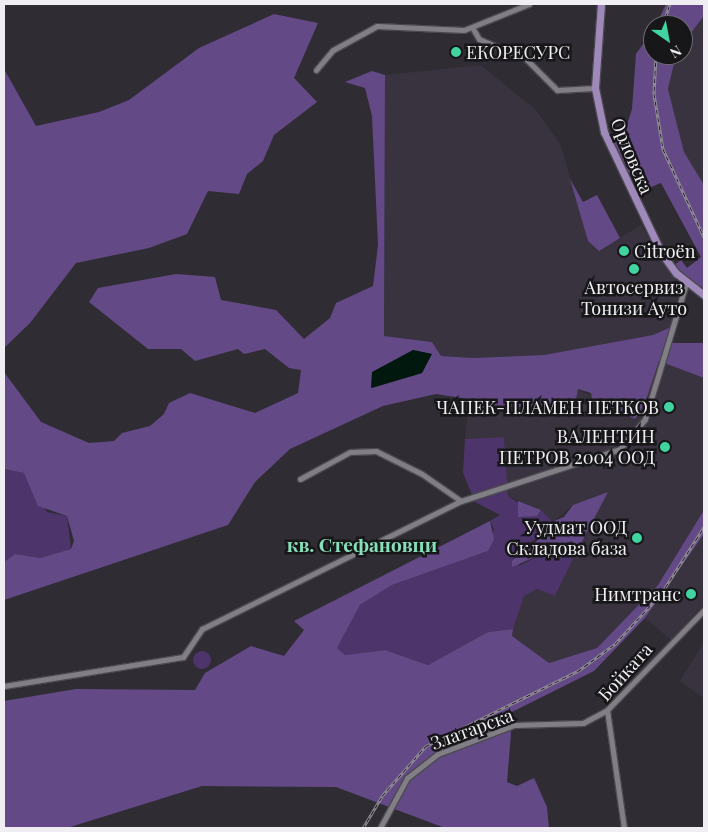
<!DOCTYPE html>
<html>
<head>
<meta charset="utf-8">
<style>
  body { margin:0 }
  #map { position:relative; width:708px; height:832px; overflow:hidden; background:#2f2d33; font-family:"Playfair Display",serif }
  div>[style] { position:absolute }
  [style*='--x'] { left:calc(var(--x)*1px); top:calc(var(--y)*1px); width:calc(var(--w)*1px); rotate:calc(var(--a)*1deg) }
  .built>* { inset:0; background:#38333f }
  .green>* { inset:0; background:#4d356b }
  .round { border-radius:50% }
  .forest>* { inset:0; background:#644987 }
  .water>* { inset:0; background:#00180d }
  .roads { filter:drop-shadow(1px 0 #4b494f) drop-shadow(-1px 0 #4b494f) drop-shadow(0 1px #4b494f) drop-shadow(0 -1px #4b494f) }
  .minor>* { height:5px; margin:-2.5px; padding:0 2.5px; transform-origin:2.5px; border-radius:2.5px; background:#817e85 }
  .major>* { height:7px; margin:-3.5px; padding:0 3.5px; transform-origin:3.5px; border-radius:3.5px; background:#9e89ba }
  .rail>* { height:3px; margin-top:-1.5px; transform-origin:0; background:repeating-linear-gradient(90deg,#171619 0 4px,#8f8d92 0 8px); box-sizing:border-box; border-block:1px solid #8f8d92 }
  .dots>* { width:14px; height:14px; translate:-50% -50%; box-sizing:border-box; border:2px solid #171619; border-radius:50% }
  span { translate:-50% -50%; white-space:nowrap; text-align:center; line-height:1.15; -webkit-text-stroke:5px #171619; paint-order:stroke }
  .poi-label { font-size:18px; color:#f0eef2 }
  .left { translate:0 -50%; text-align:left }
  .right { translate:-100% -50%; text-align:right }
  .street-label { font-size:18px; color:#f0eef2 }
  .neighbourhood-label { font-size:19px; color:#88e0bb; font-weight:700 }
  .frame { position:absolute; inset:0; border:5px solid #f0eef2; pointer-events:none }
  .north { position:absolute; left:643px; top:15px; width:50px; height:50px; box-sizing:border-box; background:#171619; border:1px solid #6e6c70; border-radius:50%; rotate:147deg; font-size:14px; font-weight:700; line-height:20px; text-align:center; color:#f0eef2 }
  .north::after { content:''; display:block; margin:auto; width:18px; height:22px; background:#41d4a1; clip-path:polygon(50% 0,100% 100%,50% 72%,0 100%) }
</style>
</head>
<body>
<div id="map">
  <div class="built">
    <i style="clip-path:polygon(704px 16px,704px 185px,684px 152px,668px 89px,676px 55px,683px 55px,683px 43px)"></i>
    <i style="clip-path:polygon(480px 65px,536px 110px,561px 146px,588px 241px,599px 251px,641px 225px,680px 287px,671px 327px,653px 335px,544px 355px,473px 358px,441px 356px,432px 342px,384px 336px,385px 75px)"></i>
    <i style="clip-path:polygon(659px 361px,704px 378px,704px 510px,658px 585px,597px 648px,549px 663px,512px 636px,513px 629px,524px 596px,537px 589px,556px 595px,579px 546px,573px 505px,553px 522px,541px 510px,508px 496px,504px 437px,465px 439px,468px 409px,575px 403px,577px 389px,635px 418px,645px 403px)"></i>
    <i style="clip-path:polygon(704px 534px,704px 604px,671px 640px,645px 618px)"></i>
    <i style="clip-path:polygon(704px 642px,704px 698px,680px 681px)"></i>
  </div>
  <div class="green">
    <i style="clip-path:polygon(504px 437px,508px 496px,537px 516px,541px 510px,553px 522px,524px 549px,519px 566px,561px 544px,574px 543px,576px 553px,555px 596px,537px 589px,524px 596px,513px 629px,488px 632px,428px 665px,385px 650px,345px 655px,337px 648px,360px 605px,392px 585px,488px 551px,494px 529px,490px 521px,500px 515px,475px 502px,463px 473px,465px 439px)"></i>
    <i style="clip-path:polygon(4px 469px,24px 473px,47px 512px,67px 516px,71px 549px,40px 558px,15px 554px,4px 562px)"></i>
    <i class="round" style="left:193px;top:651px;width:18px;height:18px"></i>
  </div>
  <div class="forest">
    <i style="clip-path:polygon(666px 4px,704px 4px,704px 16px,683px 43px,683px 25px,656px 25px)"></i>
    <i style="clip-path:polygon(274px 14px,318px 23px,294px 78px,317px 102px,274px 135px,263px 161px,247px 174px,239px 194px,208px 191px,187px 234px,149px 248px,76px 263px,30px 323px,4px 348px,4px 69px,36px 126px,99px 112px,129px 100px,199px 48px)"></i>
    <i style="clip-path:polygon(653px 30px,653px 55px,676px 55px,668px 89px,684px 152px,704px 185px,704px 292px,672px 267px,681px 260px,687px 268px,701px 257px,661px 183px,634px 194px,611px 146px,624px 134px,632px 109px,636px 54px)"></i>
    <i style="clip-path:polygon(evenodd,372px 71px,385px 75px,384px 336px,432px 342px,441px 356px,473px 358px,544px 355px,653px 335px,671px 327px,671px 343px,704px 343px,704px 378px,659px 361px,645px 403px,635px 419px,602px 403px,593px 404px,591px 393px,578px 389px,575px 404px,468px 409px,468px 399px,436px 394px,383px 406px,290px 449px,255px 482px,228px 525px,4px 600px,4px 562px,15px 554px,40px 558px,71px 549px,74px 541px,67px 516px,38px 506px,24px 473px,4px 469px,4px 372px,41px 422px,89px 443px,114px 441px,122px 433px,150px 426px,164px 414px,169px 403px,190px 393px,255px 413px,298px 393px,301px 370px,289px 368px,265px 349px,244px 354px,238px 349px,195px 361px,181px 349px,148px 349px,89px 302px,98px 288px,176px 274px,215px 277px,221px 300px,276px 310px,304px 339px,330px 318px,336px 303px,373px 286px,378px 245px,372px 116px,365px 88px,345px 82px,372px 71px,413px 350px,431px 354px,422px 373px,372px 388px,413px 350px)"></i>
    <i style="clip-path:polygon(570px 179px,583px 202px,597px 195px,620px 238px,599px 251px,588px 241px)"></i>
    <i style="clip-path:polygon(608px 492px,576px 553px,572px 541px,512px 567px,512px 561px,544px 535px,549px 523px,564px 517px,573px 505px)"></i>
    <i style="clip-path:polygon(518px 501px,541px 510px,537px 516px,518px 517px)"></i>
    <i style="clip-path:polygon(704px 510px,704px 534px,645px 618px,594px 671px,508px 714px,511px 734px,507px 782px,517px 786px,534px 778px,547px 807px,549px 828px,445px 828px,336px 787px,202px 786px,67px 828px,4px 828px,4px 701px,76px 689px,195px 690px,205px 673px,251px 646px,284px 656px,304px 630px,294px 621px,490px 521px,494px 539px,488px 551px,392px 585px,360px 605px,337px 648px,345px 655px,385px 650px,428px 665px,488px 632px,513px 629px,512px 636px,549px 663px,597px 648px,658px 585px)"></i>
  </div>
  <div class="water">
    <i style="clip-path:polygon(413px 350px,432px 354px,422px 373px,371px 388px,372px 372px)"></i>
  </div>
  <div class="roads">
    <div class="minor">
      <i style="--x:472;--y:27;--w:14;--a:60"></i>
      <i style="--x:479;--y:39;--w:51;--a:23.1"></i>
      <i style="--x:526;--y:59;--w:44;--a:45"></i>
      <i style="--x:557;--y:90;--w:38;--a:-3"></i>
      <i style="--x:316;--y:70;--w:26;--a:-50"></i>
      <i style="--x:333;--y:50;--w:50;--a:-28.6"></i>
      <i style="--x:377;--y:26;--w:87;--a:2.6"></i>
      <i style="--x:464;--y:30;--w:70;--a:-21.8"></i>
      <i style="--x:300;--y:479;--w:57;--a:-28.4"></i>
      <i style="--x:350;--y:452;--w:26;--a:-2"></i>
      <i style="--x:376;--y:451;--w:51;--a:26.6"></i>
      <i style="--x:422;--y:474;--w:47;--a:34.7"></i>
      <i style="--x:4;--y:686;--w:181;--a:-9.2"></i>
      <i style="--x:183;--y:657;--w:34;--a:-56"></i>
      <i style="--x:202;--y:629;--w:289;--a:-26.3"></i>
      <i style="--x:461;--y:501;--w:167;--a:-18.1"></i>
      <i style="--x:620;--y:449;--w:39;--a:-50"></i>
      <i style="--x:645;--y:419;--w:142;--a:-73.2"></i>
      <i style="--x:380;--y:828;--w:57;--a:-61.6"></i>
      <i style="--x:407;--y:778;--w:39;--a:-38"></i>
      <i style="--x:438;--y:754;--w:81;--a:-20.9"></i>
      <i style="--x:514;--y:725;--w:69;--a:-1.7"></i>
      <i style="--x:583;--y:723;--w:27;--a:-28"></i>
      <i style="--x:624;--y:828;--w:119;--a:-98.2"></i>
      <i style="--x:607;--y:710;--w:139;--a:-45.9"></i>
    </div>
    <div class="major">
      <i style="--x:601;--y:4;--w:84;--a:94.1"></i>
      <i style="--x:595;--y:88;--w:45;--a:78.4"></i>
      <i style="--x:604;--y:132;--w:135;--a:64.6"></i>
      <i style="--x:662;--y:254;--w:24;--a:54"></i>
      <i style="--x:676;--y:273;--w:36;--a:38"></i>
    </div>
  </div>
  <div class="rail">
    <i style="--x:663;--y:25;--w:22;--a:-72"></i>
    <i style="--x:656;--y:55;--w:39;--a:93"></i>
    <i style="--x:654;--y:94;--w:56;--a:80.7"></i>
    <i style="--x:663;--y:149;--w:97;--a:65"></i>
    <i style="--x:363;--y:828;--w:37;--a:-59"></i>
    <i style="--x:382;--y:796;--w:67;--a:-48.7"></i>
    <i style="--x:426;--y:746;--w:169;--a:-26.3"></i>
    <i style="--x:578;--y:671;--w:46;--a:-36.1"></i>
    <i style="--x:615;--y:644;--w:68;--a:-47.4"></i>
    <i style="--x:661;--y:594;--w:80;--a:-57.3"></i>
  </div>
  <div class="dots">
    <i style="left:456px;top:52px;background:#41d4a1"></i>
    <i style="left:624px;top:251px;background:#41d4a1"></i>
    <i style="left:634px;top:269px;background:#41d4a1"></i>
    <i style="left:669px;top:407px;background:#41d4a1"></i>
    <i style="left:665px;top:447px;background:#41d4a1"></i>
    <i style="left:637px;top:538px;background:#41d4a1"></i>
    <i style="left:691px;top:594px;background:#41d4a1"></i>
  </div>
  <div class="poi-label">
    <span class="left" style="left:466px;top:52px">ЕКОРЕСУРС</span>
    <span class="left" style="left:634px;top:251px">Citroën</span>
    <span style="left:634px;top:298px">Автосервиз<br>Тонизи Ауто</span>
    <span class="right" style="left:659px;top:407px">ЧАПЕК-ПЛАМЕН ПЕТКОВ</span>
    <span class="right" style="left:655px;top:447px">ВАЛЕНТИН<br>ПЕТРОВ 2004 ООД</span>
    <span class="right" style="left:627px;top:538px">Уудмат ООД<br>Складова база</span>
    <span class="right" style="left:681px;top:594px">Нимтранс</span>
  </div>
  <div class="street-label">
    <span style="left:632px;top:156px;rotate:67deg">Орловска</span>
    <span style="left:625px;top:672px;rotate:-48deg">Бойката</span>
    <span style="left:472px;top:729px;rotate:-20deg">Златарска</span>
  </div>
  <div class="neighbourhood-label">
    <span style="left:362px;top:545px">кв. Стефановци</span>
  </div>
  <div class="frame"></div>
  <div class="north">N</div>
</div>
</body>
</html>
